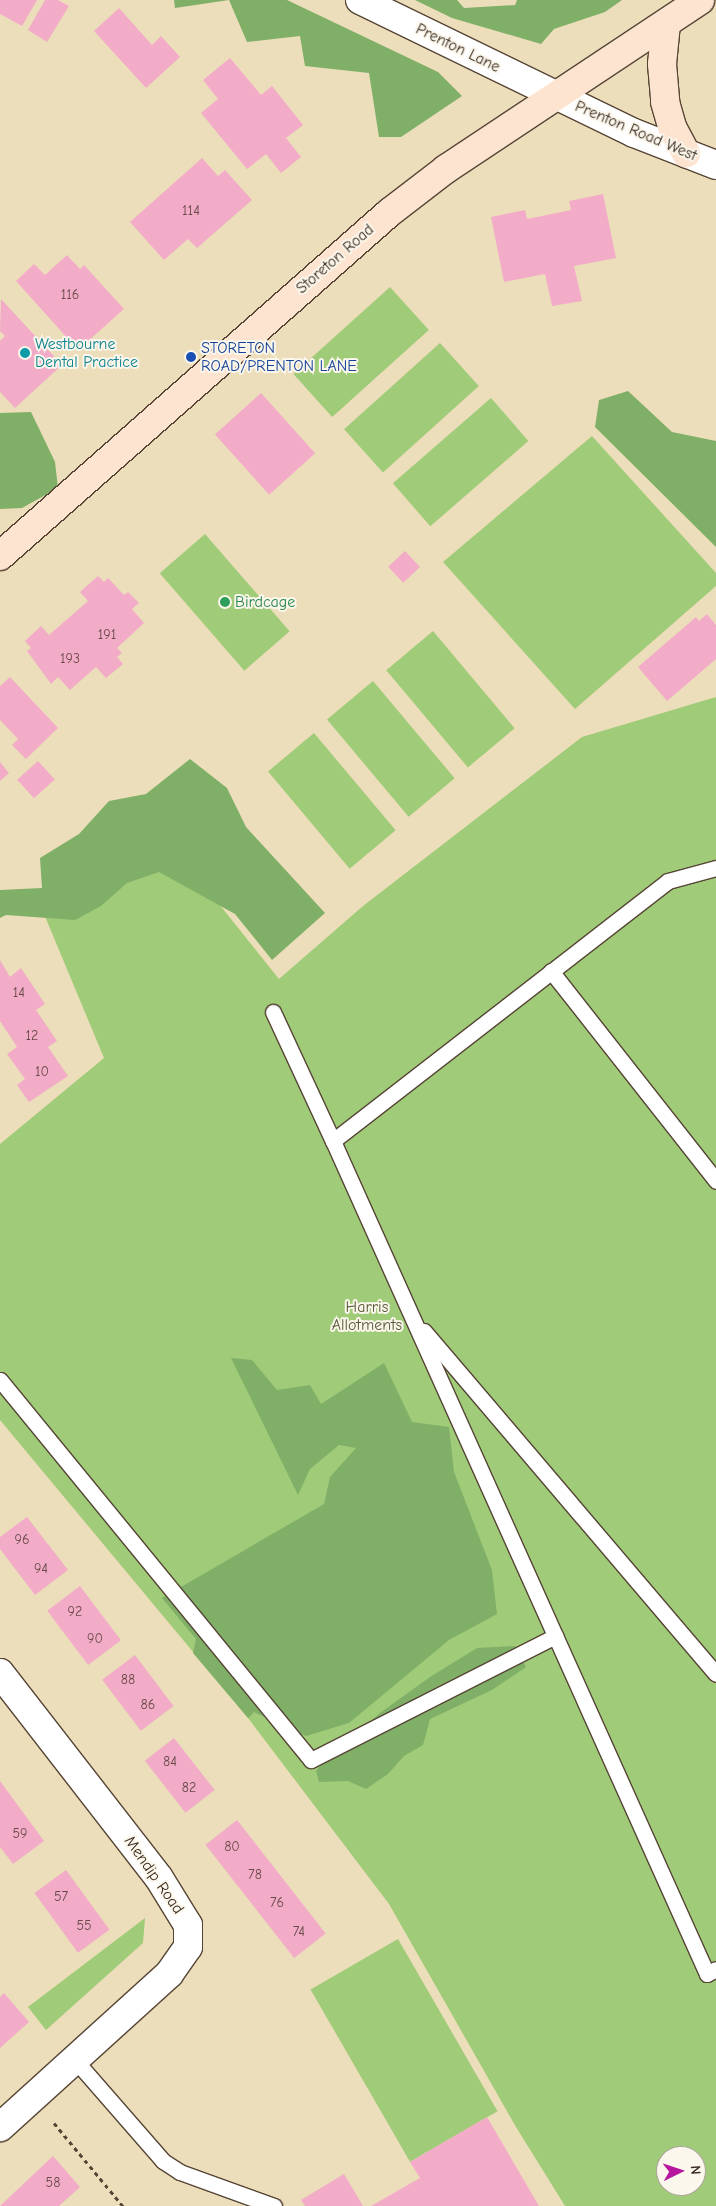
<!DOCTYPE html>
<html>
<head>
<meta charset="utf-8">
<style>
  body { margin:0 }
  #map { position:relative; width:716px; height:2206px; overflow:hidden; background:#ecdeba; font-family:"Comic Neue",sans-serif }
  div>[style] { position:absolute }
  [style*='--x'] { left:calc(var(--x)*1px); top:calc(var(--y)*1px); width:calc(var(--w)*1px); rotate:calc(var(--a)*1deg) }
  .green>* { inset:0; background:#a0cb78; transform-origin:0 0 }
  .forest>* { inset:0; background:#80af68 }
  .building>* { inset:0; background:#f2acc8; transform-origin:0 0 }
  .path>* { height:3px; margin-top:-1.5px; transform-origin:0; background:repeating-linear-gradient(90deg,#564535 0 4px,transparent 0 8px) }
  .roads { filter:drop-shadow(1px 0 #564535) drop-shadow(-1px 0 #564535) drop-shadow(0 1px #564535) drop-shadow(0 -1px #564535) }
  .service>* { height:15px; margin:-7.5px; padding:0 7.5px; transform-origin:7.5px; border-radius:7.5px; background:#fff }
  .minor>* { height:28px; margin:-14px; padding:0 14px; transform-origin:14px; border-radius:14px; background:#fff }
  .tertiary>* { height:28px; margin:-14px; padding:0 14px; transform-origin:14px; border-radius:14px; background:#fff }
  .secondary>* { height:28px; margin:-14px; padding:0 14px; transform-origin:14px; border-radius:14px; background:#fde4d1 }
  .dots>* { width:14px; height:14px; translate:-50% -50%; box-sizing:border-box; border:2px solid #fbf7ec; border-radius:50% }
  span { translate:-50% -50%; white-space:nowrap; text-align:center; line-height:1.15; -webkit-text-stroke:4px #fbf7ec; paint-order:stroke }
  .number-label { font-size:14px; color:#694a48 }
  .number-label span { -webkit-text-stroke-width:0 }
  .street-label { font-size:16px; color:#3b2a1e }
  .culture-label { font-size:16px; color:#0d838f }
  .left { translate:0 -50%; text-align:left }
  .transit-label { font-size:16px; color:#164399 }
  .leisure-label { font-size:16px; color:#27864d }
  .park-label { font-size:16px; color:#595a39 }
  .north { position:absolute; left:656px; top:2146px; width:50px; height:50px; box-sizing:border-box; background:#fbf7ec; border:1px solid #aea59a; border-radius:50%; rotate:86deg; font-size:14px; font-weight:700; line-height:20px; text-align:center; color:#3b2a1e }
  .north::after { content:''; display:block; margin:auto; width:18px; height:22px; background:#b5179e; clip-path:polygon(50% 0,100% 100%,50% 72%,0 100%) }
</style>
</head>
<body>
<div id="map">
  <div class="green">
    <i style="left:390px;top:287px;width:58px;height:130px;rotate:48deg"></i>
    <i style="left:440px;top:343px;width:58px;height:129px;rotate:48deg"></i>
    <i style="left:491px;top:398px;width:57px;height:130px;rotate:49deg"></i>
    <i style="clip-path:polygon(592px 436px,716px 573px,716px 586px,575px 709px,443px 562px)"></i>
    <i style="left:205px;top:534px;width:129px;height:60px;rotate:49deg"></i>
    <i style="left:433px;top:631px;width:127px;height:61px;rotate:50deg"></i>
    <i style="left:373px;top:681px;width:127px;height:60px;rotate:50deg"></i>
    <i style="clip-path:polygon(evenodd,716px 697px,716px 2206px,565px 2206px,516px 2127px,389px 1904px,248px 1718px,0 1420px,0 1144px,104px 1058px,39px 902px,172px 845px,279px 979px,363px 906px,582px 737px,716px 697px,666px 2156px,696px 2156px,696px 2186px,666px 2186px,666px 2156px)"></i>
    <i style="left:314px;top:733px;width:127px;height:60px;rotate:50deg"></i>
    <i style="clip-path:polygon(145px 1918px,143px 1943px,46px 2030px,28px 2007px)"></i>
    <i style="left:398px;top:1939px;width:199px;height:101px;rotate:60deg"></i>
  </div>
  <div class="forest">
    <i style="clip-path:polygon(174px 0,287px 0,438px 72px,462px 96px,401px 137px,379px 137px,369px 73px,305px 66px,300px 36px,247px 42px,229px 0,175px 8px)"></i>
    <i style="clip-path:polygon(415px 0,457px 0,464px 8px,515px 5px,517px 0,622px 0,605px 12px,554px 29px,541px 44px,452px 18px)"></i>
    <i style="clip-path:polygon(628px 391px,672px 432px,716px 441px,716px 547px,595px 427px,599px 400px)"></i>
    <i style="clip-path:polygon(31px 412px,55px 462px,58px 488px,22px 508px,0 509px,0 413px)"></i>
    <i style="clip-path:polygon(190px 759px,227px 788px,246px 827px,325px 913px,272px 960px,235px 914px,159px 872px,127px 883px,101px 906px,75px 920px,6px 915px,0 918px,0 890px,42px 888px,40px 858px,79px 834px,109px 801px,146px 794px)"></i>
    <i style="clip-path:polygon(231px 1358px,252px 1360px,277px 1390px,310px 1385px,321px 1404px,384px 1363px,412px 1422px,449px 1427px,454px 1472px,492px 1570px,497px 1614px,449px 1640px,349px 1723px,306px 1736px,254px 1712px,248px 1718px,193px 1653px,196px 1639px,162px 1598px,324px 1504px,330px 1477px,356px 1448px,339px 1445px,310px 1469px,298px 1495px)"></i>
    <i style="clip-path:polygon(515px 1646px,526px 1667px,492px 1690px,430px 1719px,423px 1745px,404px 1756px,388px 1774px,366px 1789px,348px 1781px,319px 1782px,316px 1771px,325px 1760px,380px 1713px,430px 1677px,477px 1648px)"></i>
  </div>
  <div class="building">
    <i style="clip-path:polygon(0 0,37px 0,22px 26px,0 14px)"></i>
    <i style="clip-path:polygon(45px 0,58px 0,69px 6px,47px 42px,28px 30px)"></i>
    <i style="clip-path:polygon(119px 8px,152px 45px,161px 36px,180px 57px,146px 88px,94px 31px)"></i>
    <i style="clip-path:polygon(230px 58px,261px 95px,272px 86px,303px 125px,286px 138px,301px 157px,281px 173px,266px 154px,247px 169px,201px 113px,218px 99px,203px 80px)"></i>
    <i style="clip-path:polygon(202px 158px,218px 176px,225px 170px,252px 200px,197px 248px,188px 239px,164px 260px,130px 222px)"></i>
    <i style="clip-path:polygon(603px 194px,616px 258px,574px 266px,582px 301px,552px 306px,545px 274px,504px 282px,491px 217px,525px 210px,527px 219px,571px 210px,569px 201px)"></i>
    <i style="clip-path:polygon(67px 255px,80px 269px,84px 265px,124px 309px,78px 350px,16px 281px,34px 264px,45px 275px)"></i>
    <i style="clip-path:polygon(1px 299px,62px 365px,15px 408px,0 392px,0 341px,5px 336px,0 331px)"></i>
    <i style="left:261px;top:393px;width:81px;height:62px;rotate:48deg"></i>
    <i style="left:405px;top:551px;width:22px;height:23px;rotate:47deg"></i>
    <i style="clip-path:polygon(98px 576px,104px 582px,108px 578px,124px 595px,128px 592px,139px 603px,132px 609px,144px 623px,117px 648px,122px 653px,117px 657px,123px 664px,106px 678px,96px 667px,70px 690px,58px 677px,51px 684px,27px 651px,31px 648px,25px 641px,41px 626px,49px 635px,88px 601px,80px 592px)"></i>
    <i style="clip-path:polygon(707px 614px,716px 625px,716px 659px,667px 701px,638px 667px,696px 617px,699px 621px)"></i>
    <i style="clip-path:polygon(10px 677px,58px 728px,26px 759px,12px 745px,18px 739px,0 720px,0 686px)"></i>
    <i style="left:38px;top:761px;width:25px;height:28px;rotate:48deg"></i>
    <i style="clip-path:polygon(0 762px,9px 773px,0 781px)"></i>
    <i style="clip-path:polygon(0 960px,10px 977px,21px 968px,45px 1004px,36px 1010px,57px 1041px,48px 1047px,68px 1076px,29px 1102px,17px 1085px,25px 1079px,7px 1054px,17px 1047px,0 1021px)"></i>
    <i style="clip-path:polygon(27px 1517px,68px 1570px,35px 1595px,0 1549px,0 1537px)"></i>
    <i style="left:80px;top:1586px;width:68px;height:41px;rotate:53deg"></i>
    <i style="left:135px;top:1655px;width:64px;height:41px;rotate:53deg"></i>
    <i style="left:174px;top:1738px;width:66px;height:37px;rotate:52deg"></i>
    <i style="clip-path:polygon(0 1781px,44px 1841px,13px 1864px,0 1847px)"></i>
    <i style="left:237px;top:1820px;width:144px;height:40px;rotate:52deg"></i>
    <i style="left:66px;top:1870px;width:74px;height:39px;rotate:54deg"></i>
    <i style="clip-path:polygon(4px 1993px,29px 2022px,0 2048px,0 1997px)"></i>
    <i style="clip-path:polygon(487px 2117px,539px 2206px,371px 2206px,420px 2178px,410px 2162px)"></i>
    <i style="clip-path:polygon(53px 2156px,80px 2187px,59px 2206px,0 2206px)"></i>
    <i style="clip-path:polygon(344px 2174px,363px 2206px,305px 2206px,301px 2200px)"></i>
  </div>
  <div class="path">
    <i style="--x:54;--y:2123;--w:108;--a:50.3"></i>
  </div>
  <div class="roads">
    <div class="service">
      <i style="--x:716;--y:868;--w:50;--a:164.8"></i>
      <i style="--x:668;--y:881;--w:424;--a:142.2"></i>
      <i style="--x:333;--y:1141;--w:913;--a:65.82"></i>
      <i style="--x:707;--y:1974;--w:10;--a:-29"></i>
      <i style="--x:551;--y:971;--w:267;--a:51.8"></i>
      <i style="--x:273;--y:1012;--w:142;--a:65.1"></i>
      <i style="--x:424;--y:1331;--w:450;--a:49.6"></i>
      <i style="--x:0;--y:1380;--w:491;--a:50.7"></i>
      <i style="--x:311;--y:1760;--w:274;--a:-26.9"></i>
      <i style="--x:75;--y:2060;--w:134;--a:48.9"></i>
      <i style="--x:163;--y:2161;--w:20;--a:33"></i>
      <i style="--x:180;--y:2172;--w:100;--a:19.9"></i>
    </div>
    <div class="minor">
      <i style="--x:0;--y:1673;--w:259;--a:52.2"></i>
      <i style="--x:159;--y:1878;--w:55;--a:58.3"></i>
      <i style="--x:188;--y:1925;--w:22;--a:90"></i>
      <i style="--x:188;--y:1947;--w:33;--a:125"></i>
      <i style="--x:169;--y:1974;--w:228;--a:137.8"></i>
    </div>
    <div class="tertiary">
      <i style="--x:360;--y:0;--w:305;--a:25.9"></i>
      <i style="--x:634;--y:133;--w:88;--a:21.3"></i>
    </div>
    <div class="secondary">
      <i style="--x:666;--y:24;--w:40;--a:95.7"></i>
      <i style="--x:662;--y:64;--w:38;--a:85"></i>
      <i style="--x:665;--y:102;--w:26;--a:74"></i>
      <i style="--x:672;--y:127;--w:30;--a:62"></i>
      <i style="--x:0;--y:556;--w:520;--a:-41.41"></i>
      <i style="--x:390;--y:212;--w:71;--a:-37.5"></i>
      <i style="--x:446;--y:169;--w:305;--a:-33.6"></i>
    </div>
  </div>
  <div class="dots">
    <i style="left:25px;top:353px;background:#0f9aa8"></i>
    <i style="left:191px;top:357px;background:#1a4fb4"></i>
    <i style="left:225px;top:602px;background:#2e9e5b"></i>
  </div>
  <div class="number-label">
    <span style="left:191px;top:211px">114</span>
    <span style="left:70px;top:295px">116</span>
    <span style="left:107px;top:635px">191</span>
    <span style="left:70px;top:659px">193</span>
    <span style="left:19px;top:993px">14</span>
    <span style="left:32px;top:1036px">12</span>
    <span style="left:42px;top:1072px">10</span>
    <span style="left:22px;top:1540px">96</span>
    <span style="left:41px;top:1569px">94</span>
    <span style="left:75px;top:1612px">92</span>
    <span style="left:95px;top:1639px">90</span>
    <span style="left:128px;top:1680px">88</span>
    <span style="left:148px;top:1705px">86</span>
    <span style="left:170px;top:1762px">84</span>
    <span style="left:189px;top:1788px">82</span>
    <span style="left:20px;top:1834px">59</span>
    <span style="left:232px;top:1847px">80</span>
    <span style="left:255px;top:1875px">78</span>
    <span style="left:61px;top:1897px">57</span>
    <span style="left:277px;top:1903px">76</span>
    <span style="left:84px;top:1926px">55</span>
    <span style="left:299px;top:1932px">74</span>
    <span style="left:53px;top:2183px">58</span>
  </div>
  <div class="street-label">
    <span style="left:458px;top:48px;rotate:26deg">Prenton Lane</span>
    <span style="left:636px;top:131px;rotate:23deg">Prenton Road West</span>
    <span style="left:335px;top:259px;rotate:-41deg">Storeton Road</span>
    <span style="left:154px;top:1875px;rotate:55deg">Mendip Road</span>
  </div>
  <div class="culture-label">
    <span class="left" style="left:35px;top:353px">Westbourne<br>Dental Practice</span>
  </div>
  <div class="transit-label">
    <span class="left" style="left:201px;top:357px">STORETON<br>ROAD/PRENTON LANE</span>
  </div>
  <div class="leisure-label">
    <span class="left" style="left:235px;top:602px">Birdcage</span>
  </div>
  <div class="park-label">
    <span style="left:367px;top:1316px">Harris<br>Allotments</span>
  </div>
  <div class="north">N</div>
</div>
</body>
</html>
